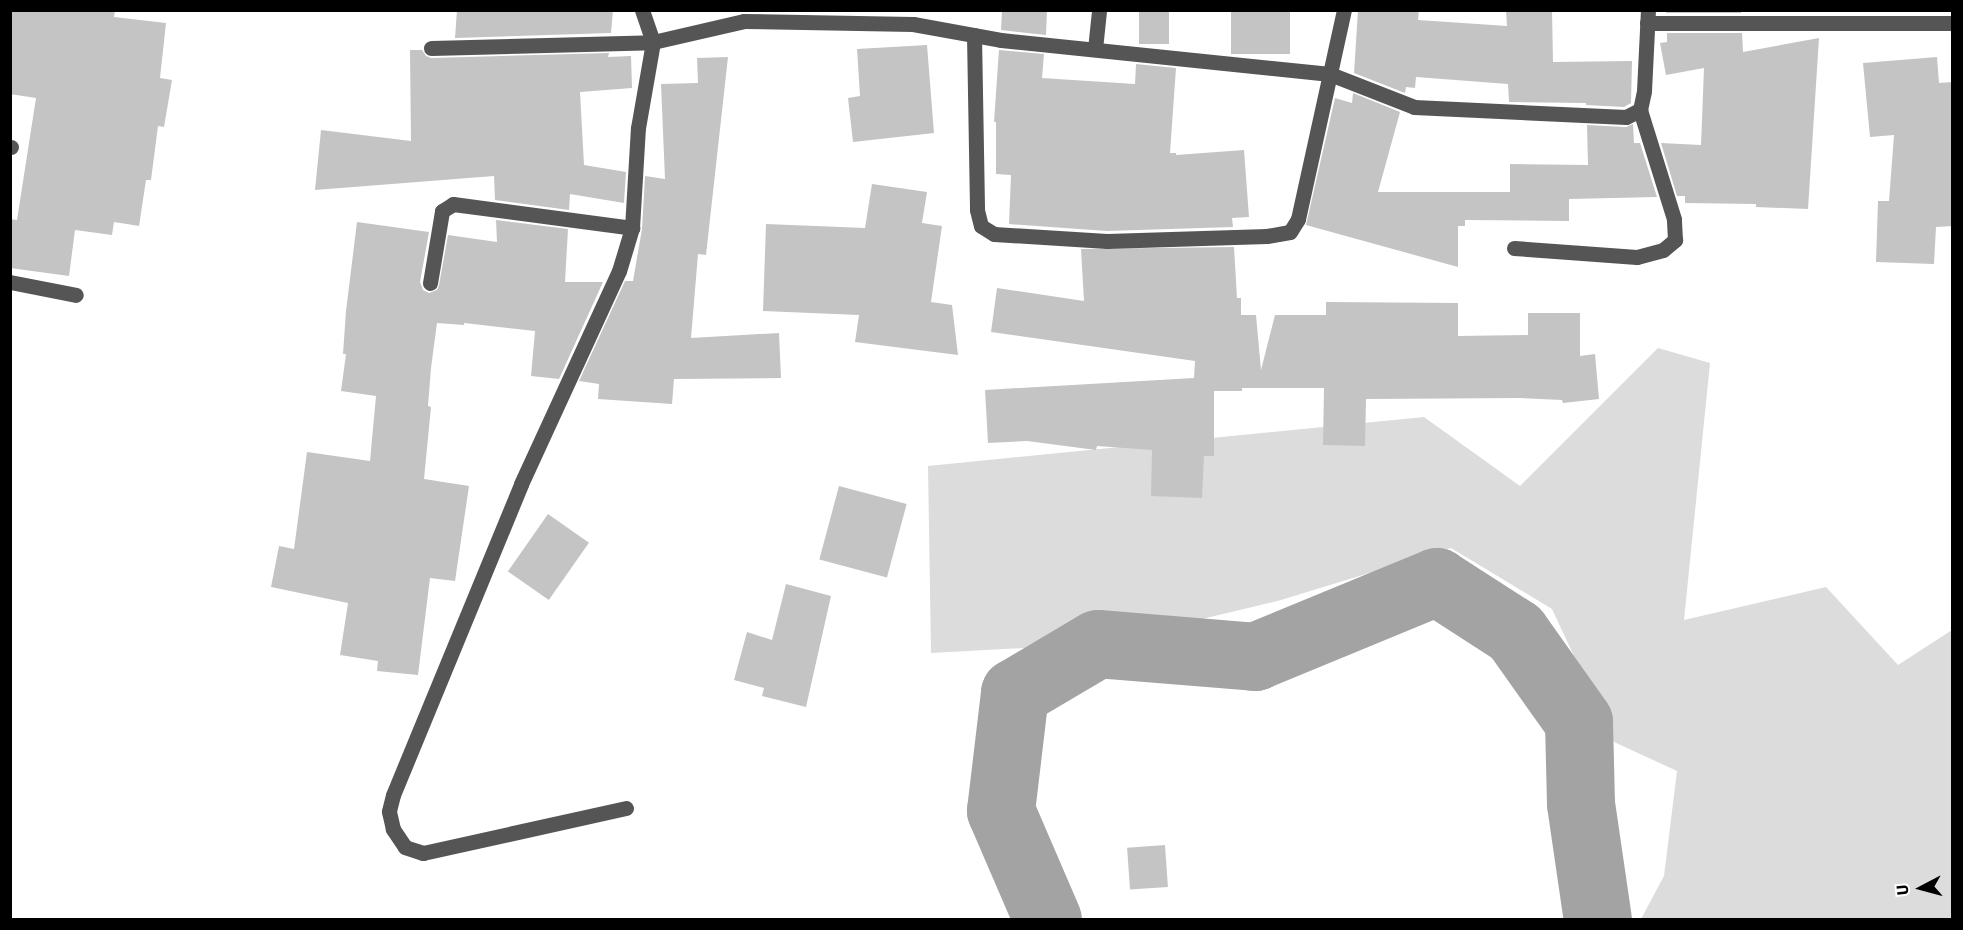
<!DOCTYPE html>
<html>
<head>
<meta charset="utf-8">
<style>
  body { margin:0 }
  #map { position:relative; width:1963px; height:930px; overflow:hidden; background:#fff; font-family:"Fira Sans",sans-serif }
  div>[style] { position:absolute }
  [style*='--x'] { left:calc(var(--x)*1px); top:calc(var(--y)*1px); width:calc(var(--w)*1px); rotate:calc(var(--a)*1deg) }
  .green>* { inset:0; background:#dcdcdc }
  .river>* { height:68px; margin:-34px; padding:0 34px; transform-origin:34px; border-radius:34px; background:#a3a3a3 }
  .building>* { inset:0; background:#c4c4c4; transform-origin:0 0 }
  .minor>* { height:15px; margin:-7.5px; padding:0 7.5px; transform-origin:7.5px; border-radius:7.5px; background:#555 }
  span { translate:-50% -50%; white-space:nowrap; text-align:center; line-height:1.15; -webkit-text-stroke:4.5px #fff; paint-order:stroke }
  .frame { position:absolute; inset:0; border:12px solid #000; pointer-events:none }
  .north { position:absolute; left:1891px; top:858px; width:60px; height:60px; -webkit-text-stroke:4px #fff; paint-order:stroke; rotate:264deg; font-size:16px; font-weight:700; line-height:24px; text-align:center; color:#000 }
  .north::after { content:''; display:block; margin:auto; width:21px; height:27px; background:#000; clip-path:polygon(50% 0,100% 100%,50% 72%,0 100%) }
</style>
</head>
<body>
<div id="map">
  <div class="green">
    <i style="clip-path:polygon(1658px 348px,1710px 363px,1684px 620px,1826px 587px,1898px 665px,1952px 630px,1952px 919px,1641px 919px,1664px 876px,1677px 771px,1614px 742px,1552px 609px,1451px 548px,1281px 600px,1098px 644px,931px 653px,928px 466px,1424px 417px,1520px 486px)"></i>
  </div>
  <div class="river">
    <i style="--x:1048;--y:920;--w:119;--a:-113.3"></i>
    <i style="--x:1001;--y:811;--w:119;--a:-83.2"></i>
    <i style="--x:1015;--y:693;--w:96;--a:-30.6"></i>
    <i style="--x:1098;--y:644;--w:158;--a:4.7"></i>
    <i style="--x:1255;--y:657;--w:197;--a:-22.4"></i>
    <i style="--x:1437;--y:582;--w:94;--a:32.8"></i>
    <i style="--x:1516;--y:633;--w:109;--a:54.7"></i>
    <i style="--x:1579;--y:722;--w:82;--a:88.6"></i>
    <i style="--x:1581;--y:804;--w:117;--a:81.7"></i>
  </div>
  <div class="building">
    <i style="clip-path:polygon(10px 10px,115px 10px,114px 17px,166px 23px,160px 78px,172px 80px,164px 127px,158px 126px,151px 180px,146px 180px,139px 226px,114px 222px,112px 235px,75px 230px,69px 276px,10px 268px,10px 219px,17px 220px,36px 98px,10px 94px)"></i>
    <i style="clip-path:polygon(457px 10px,613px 10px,611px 33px,455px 38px)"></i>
    <i style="clip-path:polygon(1002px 10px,1047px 10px,1046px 35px,1001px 30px)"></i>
    <i style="left:1139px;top:10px;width:30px;height:34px"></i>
    <i style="left:1231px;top:10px;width:59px;height:44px"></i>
    <i style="clip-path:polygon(1358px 10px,1419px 10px,1418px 20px,1507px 26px,1506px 10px,1552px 10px,1553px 62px,1632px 61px,1631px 103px,1624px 107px,1586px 105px,1586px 103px,1509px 102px,1508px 84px,1416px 77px,1415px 88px,1406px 87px,1405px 93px,1354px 73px)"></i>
    <i style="left:1666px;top:10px;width:75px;height:3px"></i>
    <i style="clip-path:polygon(1667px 33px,1742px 33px,1743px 52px,1819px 38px,1808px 209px,1756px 207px,1756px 204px,1685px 203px,1685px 196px,1677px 196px,1661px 143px,1701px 145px,1704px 68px,1666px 75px,1660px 43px,1667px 42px)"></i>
    <i style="clip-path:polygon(927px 45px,934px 133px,853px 142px,848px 98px,860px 96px,857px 49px)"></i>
    <i style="clip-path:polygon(410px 50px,422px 50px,426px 56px,431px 58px,609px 53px,608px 57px,631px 56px,632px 88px,580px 92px,584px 165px,626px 172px,624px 203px,570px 194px,569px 210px,495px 200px,494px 176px,315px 190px,321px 130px,411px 141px)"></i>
    <i style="clip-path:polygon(999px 50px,1044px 54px,1042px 78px,1135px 84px,1136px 64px,1176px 68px,1170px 153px,1176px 153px,1176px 155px,1244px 150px,1249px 217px,1232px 218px,1233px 227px,1107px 231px,1009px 224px,1011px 175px,996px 174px,996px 122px,994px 122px)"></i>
    <i style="clip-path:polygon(728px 57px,706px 255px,698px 254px,691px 338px,779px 333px,781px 378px,674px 379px,672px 404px,598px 399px,599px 384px,579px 381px,625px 281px,633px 281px,642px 229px,645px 176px,665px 179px,661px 84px,698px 83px,697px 58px)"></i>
    <i style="clip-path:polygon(1937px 57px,1939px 83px,1953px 82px,1953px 226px,1936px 227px,1934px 264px,1876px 262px,1878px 201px,1889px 201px,1894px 135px,1870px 137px,1863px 63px)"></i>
    <i style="clip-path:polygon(1353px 93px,1400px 112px,1378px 192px,1510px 192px,1510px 164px,1588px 165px,1587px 125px,1626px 127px,1633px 124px,1634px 143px,1640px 143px,1657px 197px,1569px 199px,1569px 221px,1465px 220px,1465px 226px,1458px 226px,1458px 267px,1306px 225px,1335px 98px,1352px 103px)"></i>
    <i style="clip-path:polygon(872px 184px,927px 192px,922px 223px,942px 226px,931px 302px,952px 305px,958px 355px,855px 342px,859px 315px,763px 311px,766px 224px,865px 228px)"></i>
    <i style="clip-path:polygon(496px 220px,568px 229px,565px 282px,603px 282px,559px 379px,531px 376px,535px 331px,464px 323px,464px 325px,437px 323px,431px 368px,428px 406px,431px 407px,424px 479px,469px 486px,455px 581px,430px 578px,418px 675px,377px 671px,378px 661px,340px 655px,348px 603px,271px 587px,279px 546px,294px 549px,307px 452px,370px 461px,376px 396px,341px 391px,346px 354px,343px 354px,346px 311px,357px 222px,429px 232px,420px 282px,423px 290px,429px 293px,437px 290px,439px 285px,448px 235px,497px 242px)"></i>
    <i style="clip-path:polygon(1234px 247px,1237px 298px,1241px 298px,1241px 315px,1256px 315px,1261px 370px,1275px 315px,1326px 315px,1326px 302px,1458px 303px,1458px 336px,1528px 335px,1528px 313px,1580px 313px,1580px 356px,1595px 354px,1599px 399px,1563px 403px,1562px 400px,1519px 398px,1366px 399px,1365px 446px,1323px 445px,1324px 388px,1242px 388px,1242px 391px,1214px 391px,1214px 456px,1204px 456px,1202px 498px,1151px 496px,1152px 450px,1097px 446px,1096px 450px,1027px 441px,988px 443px,985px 390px,1194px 378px,1195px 361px,991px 332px,997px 288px,1084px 301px,1081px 249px)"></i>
    <i style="left:839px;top:486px;width:70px;height:76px;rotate:15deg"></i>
    <i style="left:548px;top:514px;width:50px;height:70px;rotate:35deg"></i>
    <i style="clip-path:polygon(786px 584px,831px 596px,806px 707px,762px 696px,764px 688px,734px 680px,747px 632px,772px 640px)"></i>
    <i style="left:1165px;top:845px;width:42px;height:38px;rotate:86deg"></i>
  </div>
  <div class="minor">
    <i style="--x:1647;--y:23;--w:305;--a:0"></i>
    <i style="--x:974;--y:35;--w:175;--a:89"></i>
    <i style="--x:977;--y:210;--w:16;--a:76"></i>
    <i style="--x:981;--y:226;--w:15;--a:32"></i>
    <i style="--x:994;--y:234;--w:113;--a:3.5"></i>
    <i style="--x:1107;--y:241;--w:160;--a:-1.8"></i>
    <i style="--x:1267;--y:236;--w:23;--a:-10"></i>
    <i style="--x:1290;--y:232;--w:15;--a:-58"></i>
    <i style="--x:1298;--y:219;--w:214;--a:-77.6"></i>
    <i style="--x:431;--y:48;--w:222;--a:-1.5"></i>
    <i style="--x:653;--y:42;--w:34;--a:-109"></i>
    <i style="--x:1095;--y:49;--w:39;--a:-84"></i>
    <i style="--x:10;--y:147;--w:1;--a:0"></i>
    <i style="--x:1514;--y:248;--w:123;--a:4.2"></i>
    <i style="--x:1637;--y:257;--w:27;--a:-15"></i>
    <i style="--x:1663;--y:250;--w:16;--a:-40"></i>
    <i style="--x:1675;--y:240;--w:21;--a:-93"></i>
    <i style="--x:1674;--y:219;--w:114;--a:-107.3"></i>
    <i style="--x:10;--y:282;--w:67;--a:11.1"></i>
    <i style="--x:430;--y:283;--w:73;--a:-80.5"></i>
    <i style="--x:442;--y:211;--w:13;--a:-32"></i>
    <i style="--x:453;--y:204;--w:181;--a:7.6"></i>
    <i style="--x:626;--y:808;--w:208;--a:167.5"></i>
    <i style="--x:423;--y:853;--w:19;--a:-162"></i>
    <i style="--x:405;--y:847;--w:22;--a:-124"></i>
    <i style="--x:393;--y:829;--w:18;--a:-103"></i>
    <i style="--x:389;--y:811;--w:16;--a:-76"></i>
    <i style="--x:393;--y:795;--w:336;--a:-67.6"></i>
    <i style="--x:521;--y:484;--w:234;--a:-65.3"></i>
    <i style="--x:619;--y:271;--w:45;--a:-73.2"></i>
    <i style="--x:632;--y:228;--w:100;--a:-86.6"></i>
    <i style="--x:638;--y:128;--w:87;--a:-80.1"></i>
    <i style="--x:653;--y:42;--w:93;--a:-13"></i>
    <i style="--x:744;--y:21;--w:169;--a:1"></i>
    <i style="--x:913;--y:24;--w:89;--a:10.3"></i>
    <i style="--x:1001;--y:40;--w:331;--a:5.9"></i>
    <i style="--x:1330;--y:74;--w:90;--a:21.4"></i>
    <i style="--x:1414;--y:107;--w:212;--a:2.7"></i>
    <i style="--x:1626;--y:117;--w:16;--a:-27"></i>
    <i style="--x:1640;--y:110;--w:19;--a:-78"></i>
    <i style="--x:1644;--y:91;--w:81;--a:-87.2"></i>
  </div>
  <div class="frame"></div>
  <div class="north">U</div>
</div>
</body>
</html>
